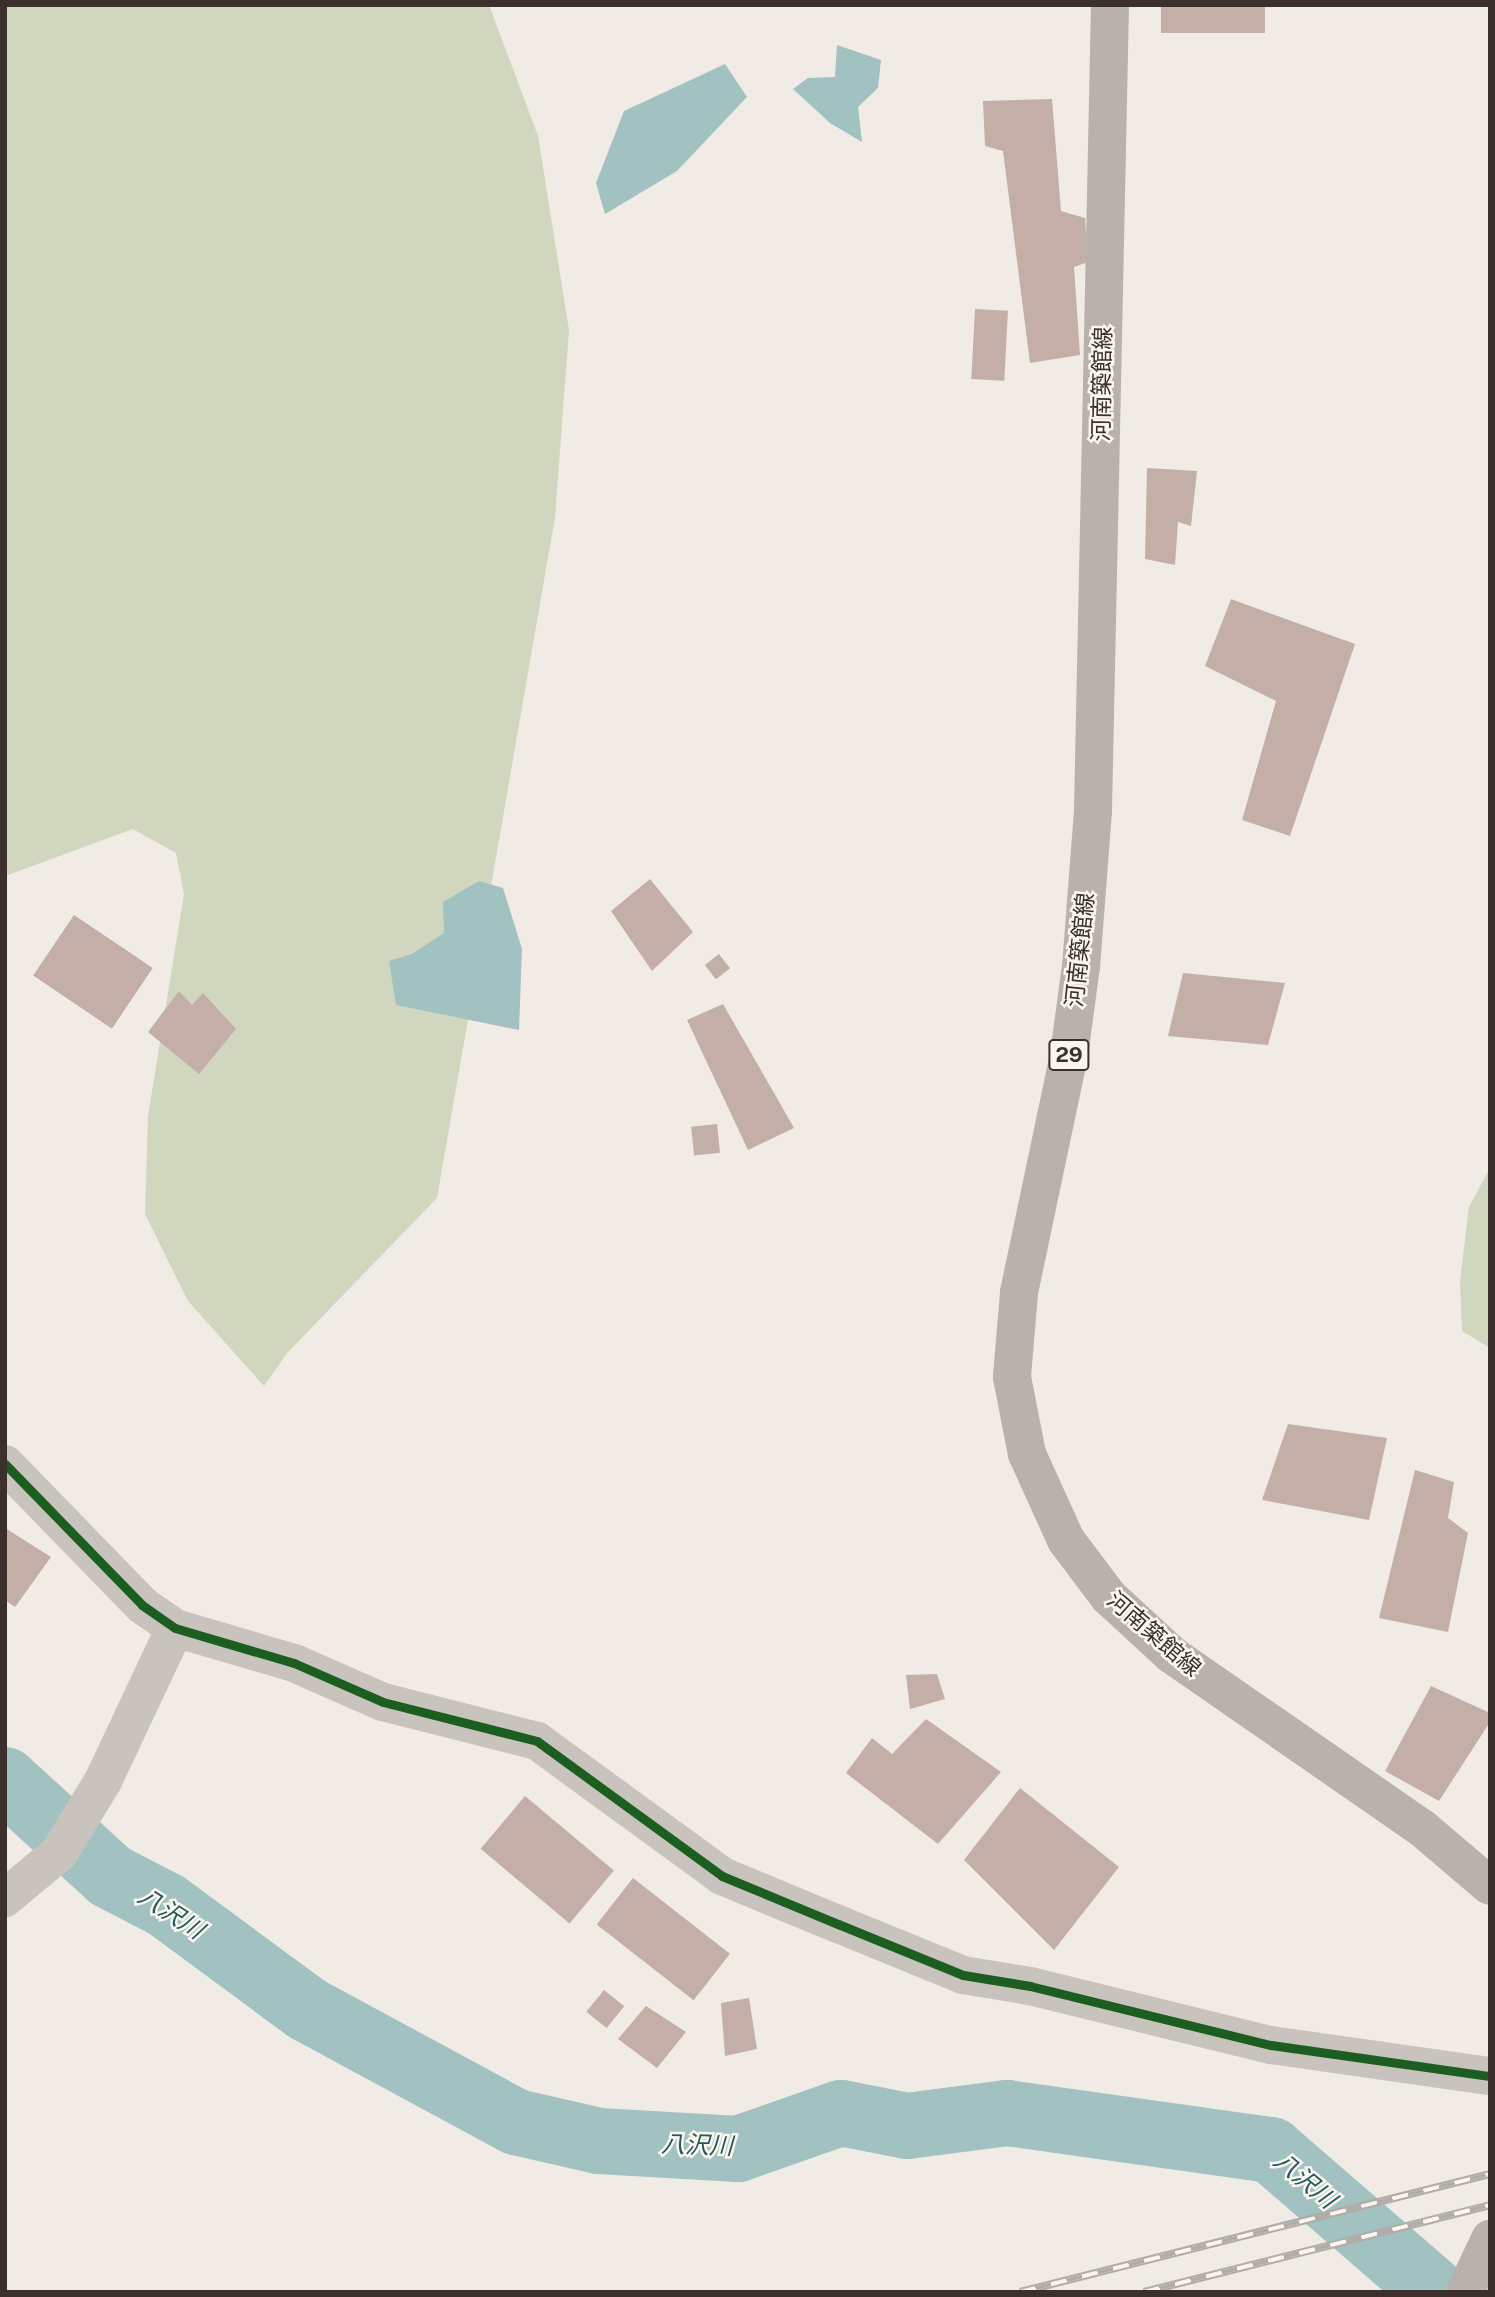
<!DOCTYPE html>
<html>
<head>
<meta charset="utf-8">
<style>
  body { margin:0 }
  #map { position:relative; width:1495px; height:2297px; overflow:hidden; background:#f0ebe5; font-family:"Public Sans","Noto Sans JP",sans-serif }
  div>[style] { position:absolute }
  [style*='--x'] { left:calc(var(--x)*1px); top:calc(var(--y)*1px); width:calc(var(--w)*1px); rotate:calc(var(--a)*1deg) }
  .green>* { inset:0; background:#d1d6bf }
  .water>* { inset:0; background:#a1c2c1 }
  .river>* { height:66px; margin:-33px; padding:0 33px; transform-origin:33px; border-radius:33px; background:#a1c2c1 }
  .building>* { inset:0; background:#c3afa7; transform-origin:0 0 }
  .minor>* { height:38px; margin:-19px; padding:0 19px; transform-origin:19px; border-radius:19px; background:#c9c3be }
  .major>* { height:38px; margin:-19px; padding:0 19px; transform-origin:19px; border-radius:19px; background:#b8b1ad }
  .rail>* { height:8px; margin-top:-4px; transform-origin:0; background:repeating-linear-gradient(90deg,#fbf5ee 0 16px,#b1aca8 0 32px); box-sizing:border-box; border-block:2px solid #b1aca8 }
  .cycleway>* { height:9px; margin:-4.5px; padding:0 4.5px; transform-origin:4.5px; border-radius:4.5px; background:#1b5e20 }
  span { translate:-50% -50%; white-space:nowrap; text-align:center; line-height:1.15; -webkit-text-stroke:5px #fbf5ee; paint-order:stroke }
  .shield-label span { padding:2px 5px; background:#fbf5ee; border:2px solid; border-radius:5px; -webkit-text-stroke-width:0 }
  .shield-label { font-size:21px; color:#3b302b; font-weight:700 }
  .street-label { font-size:23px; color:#3b302b }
  .water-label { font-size:24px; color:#1f5a5e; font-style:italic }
  .frame { position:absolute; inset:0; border:7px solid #3b302b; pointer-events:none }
</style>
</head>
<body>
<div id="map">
  <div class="green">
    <i style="clip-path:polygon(5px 5px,489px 5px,538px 136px,569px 330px,555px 517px,437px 1198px,288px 1352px,264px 1386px,188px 1301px,145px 1214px,148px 1116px,184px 894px,176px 853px,133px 829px,5px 876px)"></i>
    <i style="clip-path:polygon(1490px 1168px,1490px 1348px,1462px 1331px,1460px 1281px,1469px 1207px)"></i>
  </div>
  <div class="water">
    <i style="clip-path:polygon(837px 45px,881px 60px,878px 88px,858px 107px,862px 142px,830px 123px,793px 89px,808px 78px,835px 77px)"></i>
    <i style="clip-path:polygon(725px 64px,747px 97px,677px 171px,605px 214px,596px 183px,624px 111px)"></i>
    <i style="clip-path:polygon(479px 881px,503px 888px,522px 949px,519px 1030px,396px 1005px,389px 961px,412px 954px,444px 933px,443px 902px)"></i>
  </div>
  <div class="river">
    <i style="--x:5;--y:1780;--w:142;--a:42.4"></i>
    <i style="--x:110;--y:1876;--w:63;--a:27.4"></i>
    <i style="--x:166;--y:1905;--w:175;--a:36.4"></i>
    <i style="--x:307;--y:2009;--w:238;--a:28.4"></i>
    <i style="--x:516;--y:2122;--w:85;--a:12.9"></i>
    <i style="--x:599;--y:2141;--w:139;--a:3.3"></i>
    <i style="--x:738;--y:2149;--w:109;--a:-19.3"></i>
    <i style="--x:841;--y:2113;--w:67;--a:11.1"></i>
    <i style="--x:907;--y:2126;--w:101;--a:-7.4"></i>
    <i style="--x:1007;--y:2113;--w:267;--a:8"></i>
    <i style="--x:1271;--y:2150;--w:217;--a:40.9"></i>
  </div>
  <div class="building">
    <i style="left:1161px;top:5px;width:104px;height:28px"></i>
    <i style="clip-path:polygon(1052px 99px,1061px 211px,1085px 218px,1088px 262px,1074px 267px,1080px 355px,1030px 363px,1003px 151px,985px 146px,983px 101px)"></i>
    <i style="left:975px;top:309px;width:33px;height:70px;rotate:3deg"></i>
    <i style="clip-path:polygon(1147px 468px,1197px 471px,1191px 526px,1178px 522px,1175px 565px,1145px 559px)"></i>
    <i style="clip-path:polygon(1231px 599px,1355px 644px,1290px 836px,1242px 820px,1276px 701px,1205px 666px)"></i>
    <i style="clip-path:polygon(650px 879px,693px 932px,652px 971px,611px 911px)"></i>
    <i style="left:74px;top:915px;width:95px;height:73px;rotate:34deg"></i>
    <i style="left:719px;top:954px;width:18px;height:18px;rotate:52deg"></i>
    <i style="clip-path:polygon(1183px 973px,1285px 983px,1268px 1045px,1168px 1036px)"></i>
    <i style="clip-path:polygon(179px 991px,192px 1005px,203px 993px,236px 1029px,199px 1074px,148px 1032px)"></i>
    <i style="clip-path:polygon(723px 1004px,794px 1128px,748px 1150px,687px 1020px)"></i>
    <i style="left:717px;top:1124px;width:29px;height:26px;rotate:84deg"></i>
    <i style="clip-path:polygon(1288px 1424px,1387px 1438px,1369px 1520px,1262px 1500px)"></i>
    <i style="clip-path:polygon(1415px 1470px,1454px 1482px,1448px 1518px,1468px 1533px,1448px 1632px,1379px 1618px)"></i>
    <i style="clip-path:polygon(5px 1528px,51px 1557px,15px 1607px,5px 1600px)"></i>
    <i style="clip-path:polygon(937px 1674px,945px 1699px,910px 1709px,906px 1675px)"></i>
    <i style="clip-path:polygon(1431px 1686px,1490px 1713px,1490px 1722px,1439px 1801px,1385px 1771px)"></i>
    <i style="clip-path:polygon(926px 1719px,1001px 1772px,938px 1844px,846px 1773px,872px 1738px,892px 1754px)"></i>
    <i style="clip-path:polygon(1020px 1788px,1119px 1867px,1054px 1950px,964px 1860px)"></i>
    <i style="left:525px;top:1796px;width:116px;height:69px;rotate:40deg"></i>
    <i style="left:633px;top:1878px;width:123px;height:59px;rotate:38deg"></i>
    <i style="left:604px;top:1990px;width:26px;height:28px;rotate:39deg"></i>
    <i style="clip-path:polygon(749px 1998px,757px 2049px,725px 2056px,721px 2003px)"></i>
    <i style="clip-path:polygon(646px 2006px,686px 2032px,657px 2068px,618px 2039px)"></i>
  </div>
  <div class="minor">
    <i style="--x:5;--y:1464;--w:197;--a:45.8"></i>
    <i style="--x:142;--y:1605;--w:40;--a:34.9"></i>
    <i style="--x:175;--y:1628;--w:124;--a:16.4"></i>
    <i style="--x:294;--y:1663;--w:97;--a:23.7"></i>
    <i style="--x:383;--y:1702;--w:159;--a:14.2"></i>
    <i style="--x:537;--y:1741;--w:229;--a:36.1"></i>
    <i style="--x:722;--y:1876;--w:126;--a:22.5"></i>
    <i style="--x:838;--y:1924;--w:135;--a:22.2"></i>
    <i style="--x:963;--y:1975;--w:68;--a:9.3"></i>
    <i style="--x:1030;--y:1986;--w:248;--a:13.8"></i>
    <i style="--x:1271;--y:2045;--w:221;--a:8.1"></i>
    <i style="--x:5;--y:1898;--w:70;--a:-39.8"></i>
    <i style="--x:59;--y:1853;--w:84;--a:-58.6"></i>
    <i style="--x:103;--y:1781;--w:169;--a:-64.8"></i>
  </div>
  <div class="major">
    <i style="--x:1110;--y:5;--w:806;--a:91.21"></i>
    <i style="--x:1093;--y:811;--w:155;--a:94.4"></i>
    <i style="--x:1081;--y:966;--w:90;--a:97.7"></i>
    <i style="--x:1069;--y:1055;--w:243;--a:101.9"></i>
    <i style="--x:1019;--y:1293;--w:84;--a:94.8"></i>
    <i style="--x:1012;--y:1377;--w:78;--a:79"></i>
    <i style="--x:1027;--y:1454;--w:94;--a:65.6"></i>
    <i style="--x:1066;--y:1540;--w:71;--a:53"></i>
    <i style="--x:1109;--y:1597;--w:86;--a:42.6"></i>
    <i style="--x:1172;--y:1655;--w:304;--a:34.7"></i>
    <i style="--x:1422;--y:1828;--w:89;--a:40.5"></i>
    <i style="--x:1465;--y:2292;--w:59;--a:-64.7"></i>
  </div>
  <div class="rail">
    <i style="--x:1020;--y:2292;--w:485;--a:-14.1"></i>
    <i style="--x:1144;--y:2292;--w:357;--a:-14.1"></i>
  </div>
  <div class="cycleway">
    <i style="--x:5;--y:1464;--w:197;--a:45.8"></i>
    <i style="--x:142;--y:1605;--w:40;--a:34.9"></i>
    <i style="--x:175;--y:1628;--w:124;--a:16.4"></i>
    <i style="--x:294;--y:1663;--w:97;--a:23.7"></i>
    <i style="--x:383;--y:1702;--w:159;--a:14.2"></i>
    <i style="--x:537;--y:1741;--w:229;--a:36.1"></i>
    <i style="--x:722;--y:1876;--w:126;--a:22.5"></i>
    <i style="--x:838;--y:1924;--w:135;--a:22.2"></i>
    <i style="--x:963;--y:1975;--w:68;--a:9.3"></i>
    <i style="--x:1030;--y:1986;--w:248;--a:13.8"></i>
    <i style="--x:1271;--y:2045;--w:221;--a:8.1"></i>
  </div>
  <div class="shield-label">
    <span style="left:1069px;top:1055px">29</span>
  </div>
  <div class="street-label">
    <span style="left:1102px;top:384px;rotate:-89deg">河南築館線</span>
    <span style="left:1080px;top:950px;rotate:-84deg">河南築館線</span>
    <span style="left:1154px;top:1634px;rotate:41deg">河南築館線</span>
  </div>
  <div class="water-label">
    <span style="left:171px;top:1913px;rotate:33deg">八沢川</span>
    <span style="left:697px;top:2145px;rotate:2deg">八沢川</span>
    <span style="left:1305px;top:2180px;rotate:40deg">八沢川</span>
  </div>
  <div class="frame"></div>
</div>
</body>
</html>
